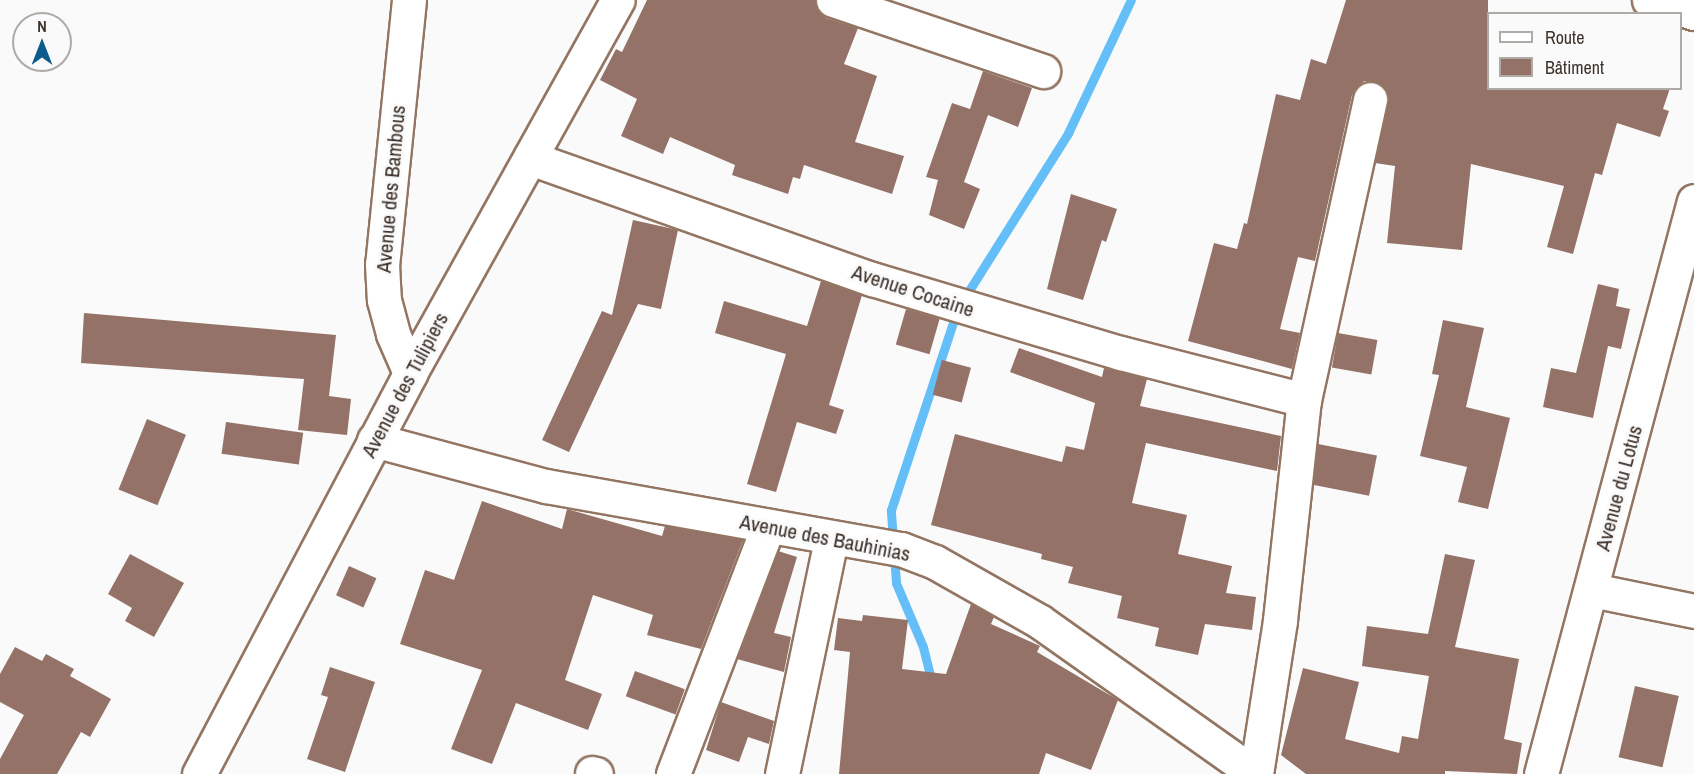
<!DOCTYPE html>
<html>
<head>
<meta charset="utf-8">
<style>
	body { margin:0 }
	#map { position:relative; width:1694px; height:774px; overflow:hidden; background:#fafafa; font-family:"Archivo Narrow",sans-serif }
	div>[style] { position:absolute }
	.stream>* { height:9px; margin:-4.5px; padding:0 4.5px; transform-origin:4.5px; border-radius:4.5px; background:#64bef7 }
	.building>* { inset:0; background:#947267; transform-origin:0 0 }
	.roads { filter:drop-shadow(2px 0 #937562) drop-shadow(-2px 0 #937562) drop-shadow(0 2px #937562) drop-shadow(0 -2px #937562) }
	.minor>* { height:33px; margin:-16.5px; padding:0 16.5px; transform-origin:16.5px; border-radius:16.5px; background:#fff }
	span { translate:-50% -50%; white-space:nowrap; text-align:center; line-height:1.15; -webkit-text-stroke:6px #fafafa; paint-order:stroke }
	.street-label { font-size:21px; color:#3d3129 }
	.legend { position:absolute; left:1487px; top:12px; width:195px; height:78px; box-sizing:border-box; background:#fafafa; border:2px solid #aeaaa6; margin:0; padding:8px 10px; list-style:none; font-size:18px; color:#3d3129 }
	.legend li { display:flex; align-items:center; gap:12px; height:30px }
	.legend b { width:30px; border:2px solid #aeaaa6 }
	.north { position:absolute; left:12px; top:12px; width:60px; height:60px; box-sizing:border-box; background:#fafafa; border:2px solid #aeaaa6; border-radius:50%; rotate:0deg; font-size:16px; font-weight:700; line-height:24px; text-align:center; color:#3d3129 }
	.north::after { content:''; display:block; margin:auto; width:21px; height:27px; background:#0c5b8d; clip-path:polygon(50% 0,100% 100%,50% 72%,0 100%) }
</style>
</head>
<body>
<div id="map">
	<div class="stream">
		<div style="left:893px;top:541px;width:31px;rotate:-94deg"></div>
		<div style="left:891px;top:510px;width:213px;rotate:-71.7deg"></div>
		<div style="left:958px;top:308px;width:207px;rotate:-57.8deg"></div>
		<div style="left:1068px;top:133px;width:147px;rotate:-64.7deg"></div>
		<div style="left:894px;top:554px;width:29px;rotate:86deg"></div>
		<div style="left:896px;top:583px;width:69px;rotate:67.1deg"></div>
		<div style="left:923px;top:647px;width:38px;rotate:76deg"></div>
	</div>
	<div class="building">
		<div style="clip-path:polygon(647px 0,815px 0,819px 12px,826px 18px,858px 28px,844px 64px,877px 76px,855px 142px,904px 156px,892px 194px,804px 165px,800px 179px,793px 177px,788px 194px,732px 175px,735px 165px,670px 137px,663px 154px,621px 136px,637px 99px,600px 80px,616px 49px,622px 52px)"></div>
		<div style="clip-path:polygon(1346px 0,1488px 0,1488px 88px,1670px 88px,1663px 109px,1669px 111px,1660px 137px,1617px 123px,1602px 175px,1595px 173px,1573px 254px,1547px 247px,1564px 186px,1471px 164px,1462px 250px,1387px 243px,1395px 166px,1375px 163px,1388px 94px,1382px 85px,1364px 81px,1352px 95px,1315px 261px,1298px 257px,1280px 329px,1300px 333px,1292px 369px,1188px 341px,1214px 243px,1237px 249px,1244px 223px,1247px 224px,1276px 94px,1300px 100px,1311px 59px,1326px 64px)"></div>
		<div style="clip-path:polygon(983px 71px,1032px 88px,1018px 127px,988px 115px,964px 182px,980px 189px,964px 229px,929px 215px,938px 180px,926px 177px,952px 103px,970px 109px)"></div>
		<div style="clip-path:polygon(1071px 194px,1117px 209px,1106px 242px,1102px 240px,1083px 300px,1047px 289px)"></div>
		<div style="clip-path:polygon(633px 220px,678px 230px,661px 309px,638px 304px,569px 452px,542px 440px,602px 311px,612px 315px)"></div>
		<div style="clip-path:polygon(821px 281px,862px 295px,829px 405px,844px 410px,836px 434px,797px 422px,776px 492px,747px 484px,786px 354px,715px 333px,724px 301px,807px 326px)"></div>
		<div style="clip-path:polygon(1598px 284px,1619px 289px,1616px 306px,1630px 309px,1621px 349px,1608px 346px,1593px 418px,1543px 407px,1551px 368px,1576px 373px)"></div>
		<div style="left:906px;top:309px;width:35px;height:37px;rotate:16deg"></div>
		<div style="clip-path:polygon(84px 313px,336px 335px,329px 396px,351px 399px,347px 435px,298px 430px,304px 379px,81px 363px)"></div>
		<div style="clip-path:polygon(1443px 320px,1484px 328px,1466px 407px,1510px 418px,1488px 509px,1458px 502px,1467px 467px,1420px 456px,1439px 375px,1432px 374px)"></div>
		<div style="left:1338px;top:333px;width:40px;height:35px;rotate:10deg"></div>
		<div style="clip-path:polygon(1019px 348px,1102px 377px,1104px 368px,1147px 379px,1140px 406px,1281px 436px,1277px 471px,1146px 443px,1132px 503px,1187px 515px,1178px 554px,1232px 566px,1226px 593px,1256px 597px,1252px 630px,1205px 624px,1198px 655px,1155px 646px,1159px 628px,1117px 618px,1122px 596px,1068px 583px,1073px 567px,1041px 559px,1042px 554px,931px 525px,955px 434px,1062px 462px,1066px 446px,1084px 450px,1095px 403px,1010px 372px)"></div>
		<div style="left:942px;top:360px;width:30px;height:36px;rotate:15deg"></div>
		<div style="left:147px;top:419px;width:42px;height:76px;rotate:22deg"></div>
		<div style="left:226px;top:422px;width:78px;height:32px;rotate:8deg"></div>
		<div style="left:1318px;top:444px;width:60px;height:41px;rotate:11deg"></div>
		<div style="clip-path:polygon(482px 501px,562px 529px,567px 509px,662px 536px,665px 526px,743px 540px,701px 649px,647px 635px,653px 615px,593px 595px,565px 680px,602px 694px,588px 730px,516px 703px,492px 764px,451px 749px,482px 670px,400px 644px,425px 570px,454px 580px)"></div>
		<div style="clip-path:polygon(778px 551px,797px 557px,774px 633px,791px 637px,784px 672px,737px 659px)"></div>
		<div style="clip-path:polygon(130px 554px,184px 583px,154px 637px,125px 621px,132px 608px,108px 594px)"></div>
		<div style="clip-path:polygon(1445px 554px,1475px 560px,1455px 647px,1519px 659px,1504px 739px,1522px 743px,1517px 774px,1445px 771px,1445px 774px,1306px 774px,1281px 755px,1303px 668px,1359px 682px,1345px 739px,1399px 753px,1402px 736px,1418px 739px,1429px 676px,1362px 666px,1367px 626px,1428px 634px)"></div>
		<div style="left:349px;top:566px;width:30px;height:32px;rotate:24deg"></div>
		<div style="clip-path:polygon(971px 604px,994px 617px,991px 624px,1040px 646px,1037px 652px,1118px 700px,1091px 770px,1046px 753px,1039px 774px,839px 774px,850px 652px,834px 650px,838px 618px,862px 621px,863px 615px,908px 620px,902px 669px,946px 674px)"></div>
		<div style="clip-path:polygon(15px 647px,42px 661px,46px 654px,74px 669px,70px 676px,111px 699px,90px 737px,81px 732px,57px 774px,0 774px,0 759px,24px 715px,0 702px,0 674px)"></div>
		<div style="clip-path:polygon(330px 667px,375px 682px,345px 772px,307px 759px,328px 697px,321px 695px)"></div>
		<div style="left:635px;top:671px;width:53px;height:27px;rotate:20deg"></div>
		<div style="left:1635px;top:686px;width:45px;height:73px;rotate:13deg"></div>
		<div style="clip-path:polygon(721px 702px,774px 721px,769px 744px,748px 737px,739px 762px,706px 750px)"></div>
	</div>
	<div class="roads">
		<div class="minor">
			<div style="left:409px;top:0;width:265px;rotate:95.8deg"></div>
			<div style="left:382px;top:264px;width:36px;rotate:87deg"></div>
			<div style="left:384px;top:300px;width:35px;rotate:75deg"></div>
			<div style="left:393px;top:334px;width:43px;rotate:66.4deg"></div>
			<div style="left:833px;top:0;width:222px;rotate:18.7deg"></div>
			<div style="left:1649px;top:0;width:47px;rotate:16.1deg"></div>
			<div style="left:530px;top:158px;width:363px;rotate:19.5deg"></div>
			<div style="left:872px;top:279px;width:260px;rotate:16.6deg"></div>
			<div style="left:1121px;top:353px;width:189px;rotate:14.4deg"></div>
			<div style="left:374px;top:440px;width:178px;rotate:15deg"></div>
			<div style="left:546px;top:486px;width:361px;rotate:10.1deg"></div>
			<div style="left:901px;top:549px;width:36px;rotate:21deg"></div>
			<div style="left:935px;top:562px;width:120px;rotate:29.6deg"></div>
			<div style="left:1039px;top:621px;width:265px;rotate:35.3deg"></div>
			<div style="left:1592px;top:590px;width:104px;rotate:11.6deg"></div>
			<div style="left:592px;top:773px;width:4px;rotate:14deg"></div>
			<div style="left:199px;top:774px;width:453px;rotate:-62.2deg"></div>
			<div style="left:410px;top:373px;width:427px;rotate:-60.9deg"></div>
			<div style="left:673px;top:774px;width:266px;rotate:-69deg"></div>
			<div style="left:782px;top:774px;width:240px;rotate:-78.2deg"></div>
			<div style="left:1256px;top:774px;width:156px;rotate:-81.1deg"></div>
			<div style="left:1280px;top:620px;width:221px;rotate:-83.8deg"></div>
			<div style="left:1304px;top:400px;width:308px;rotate:-77.6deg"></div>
			<div style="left:1541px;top:774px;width:593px;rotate:-75.05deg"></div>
		</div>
	</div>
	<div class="street-label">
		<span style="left:391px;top:189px;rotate:-85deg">Avenue des Bambous</span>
		<span style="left:913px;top:291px;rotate:18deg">Avenue Cocaine</span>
		<span style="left:405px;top:385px;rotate:-62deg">Avenue des Tulipiers</span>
		<span style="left:1619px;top:488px;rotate:-75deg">Avenue du Lotus</span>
		<span style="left:825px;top:538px;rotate:11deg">Avenue des Bauhinias</span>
	</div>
	<ul class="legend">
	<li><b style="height:8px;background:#fff"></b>Route</li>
	<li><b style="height:16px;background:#947267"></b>Bâtiment</li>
	</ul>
	<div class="north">N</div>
</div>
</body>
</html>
